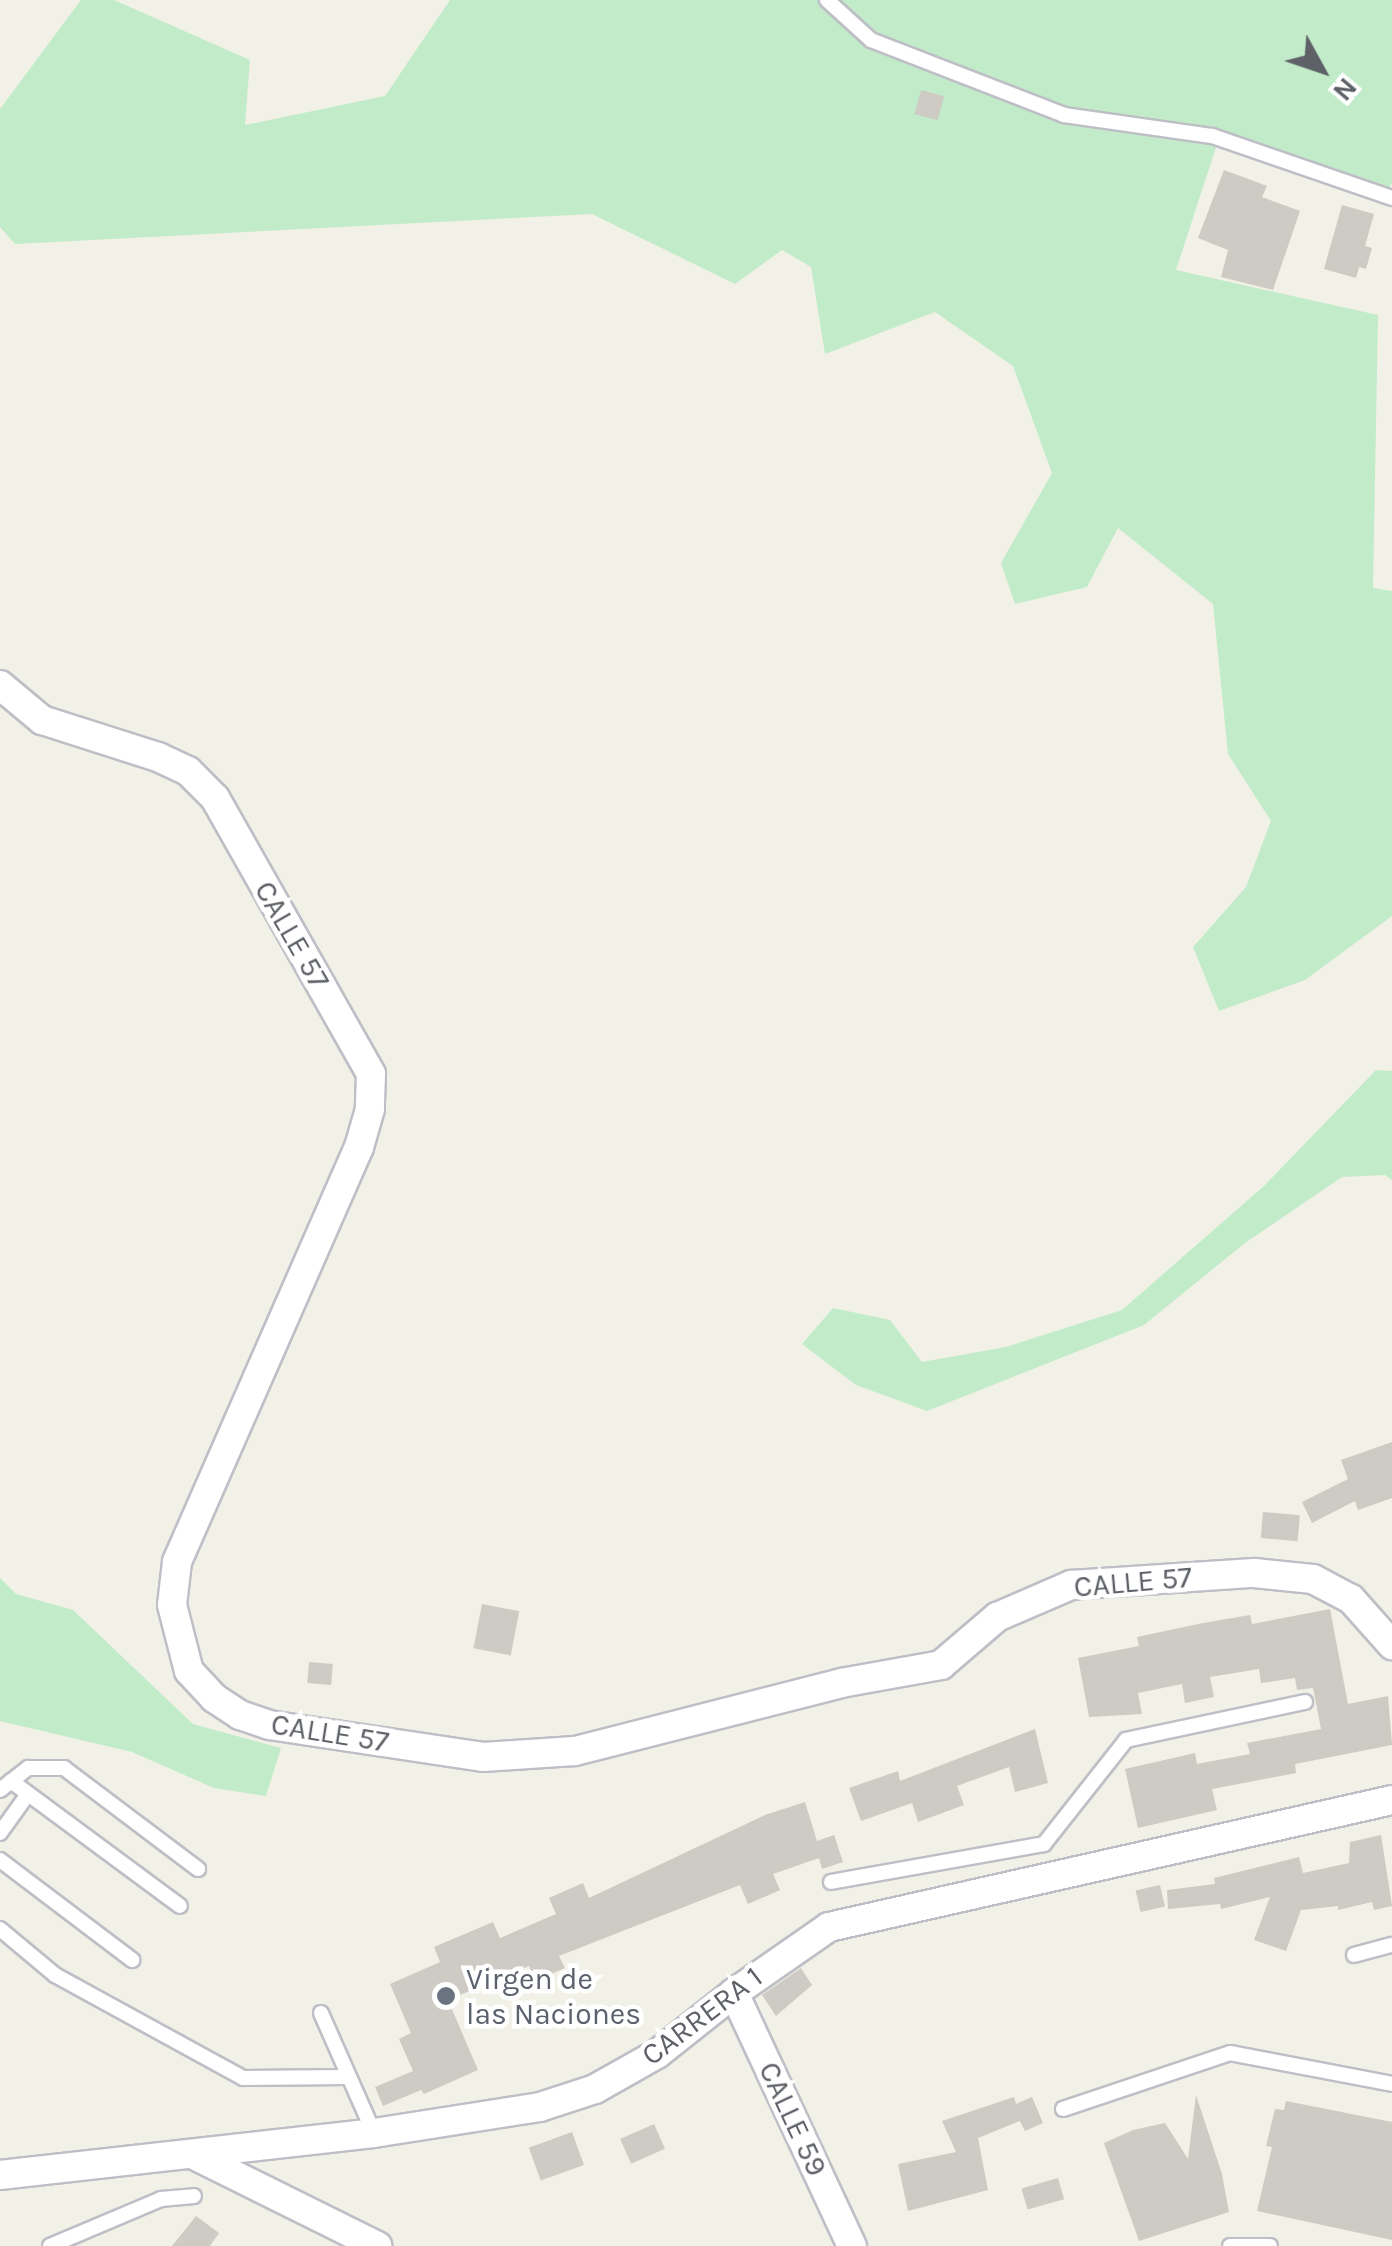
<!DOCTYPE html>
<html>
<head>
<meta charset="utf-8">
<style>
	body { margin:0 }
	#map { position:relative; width:1392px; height:2246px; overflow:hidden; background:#f2f1e7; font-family:Karla,sans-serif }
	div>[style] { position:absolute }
	.green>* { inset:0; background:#c2ebc9 }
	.building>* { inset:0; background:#cdcbc4; transform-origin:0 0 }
	.roads { filter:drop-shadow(2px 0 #bebfc6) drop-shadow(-2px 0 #bebfc6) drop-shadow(0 2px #bebfc6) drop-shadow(0 -2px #bebfc6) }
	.lane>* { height:14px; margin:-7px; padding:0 7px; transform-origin:7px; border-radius:7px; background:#fff }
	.street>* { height:28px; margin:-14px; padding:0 14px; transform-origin:14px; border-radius:14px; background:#fff }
	.dots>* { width:28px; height:28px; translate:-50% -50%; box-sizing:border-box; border:5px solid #fff; border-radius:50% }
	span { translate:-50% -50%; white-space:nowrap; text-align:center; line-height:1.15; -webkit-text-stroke:9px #fff; paint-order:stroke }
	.street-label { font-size:30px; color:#5e6168 }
	.worship-label { font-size:30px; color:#5b616d }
	.left { translate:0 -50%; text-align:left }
	.north { position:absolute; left:1272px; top:20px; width:100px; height:100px; -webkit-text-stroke:8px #fff; paint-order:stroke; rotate:130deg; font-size:28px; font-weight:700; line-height:40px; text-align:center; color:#5e6168 }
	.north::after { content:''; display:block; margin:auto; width:35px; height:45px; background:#5e6168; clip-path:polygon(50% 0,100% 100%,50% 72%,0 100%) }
</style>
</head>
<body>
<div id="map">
	<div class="green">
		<div style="clip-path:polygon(81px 0,114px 0,250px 60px,245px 125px,385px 96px,450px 0,1392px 0,1392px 183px,1388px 189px,1220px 135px,1176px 270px,1378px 315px,1373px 588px,1392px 591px,1392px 916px,1305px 980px,1219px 1011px,1193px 947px,1246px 887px,1271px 821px,1228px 754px,1213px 604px,1118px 528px,1087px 587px,1015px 604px,1001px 563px,1052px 473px,1013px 366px,935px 312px,825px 354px,811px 267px,782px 250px,735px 284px,592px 214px,15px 244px,0 227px,0 109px)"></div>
		<div style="clip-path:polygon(1376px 1070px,1392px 1071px,1392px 1180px,1385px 1175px,1342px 1177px,1245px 1243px,1144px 1325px,927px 1411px,856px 1385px,802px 1344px,833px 1308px,890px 1320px,922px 1362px,1006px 1347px,1122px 1310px,1265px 1185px)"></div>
		<div style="clip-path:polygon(0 1578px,16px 1594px,73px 1610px,193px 1724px,281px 1748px,266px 1796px,214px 1788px,132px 1752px,0 1721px)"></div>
	</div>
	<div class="building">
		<div style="left:921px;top:90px;width:24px;height:25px;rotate:15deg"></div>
		<div style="clip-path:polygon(1224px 170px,1267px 186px,1262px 197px,1300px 211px,1273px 290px,1221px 277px,1228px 250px,1198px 238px)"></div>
		<div style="clip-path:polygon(1342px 205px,1374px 214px,1365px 246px,1372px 248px,1366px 269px,1359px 267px,1356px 278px,1324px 269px)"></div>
		<div style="clip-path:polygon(1392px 1442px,1392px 1498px,1358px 1510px,1355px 1501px,1312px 1523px,1302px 1502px,1348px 1479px,1341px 1460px)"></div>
		<div style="left:1263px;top:1512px;width:37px;height:26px;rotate:5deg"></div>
		<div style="left:482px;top:1604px;width:38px;height:45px;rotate:11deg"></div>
		<div style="clip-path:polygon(1330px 1609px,1348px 1704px,1388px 1696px,1392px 1745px,1295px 1764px,1296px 1773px,1212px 1789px,1217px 1810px,1138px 1828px,1125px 1769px,1195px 1753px,1197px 1764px,1250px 1754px,1247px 1743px,1321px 1729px,1313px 1688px,1297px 1690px,1295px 1678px,1261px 1683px,1259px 1669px,1210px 1677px,1214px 1697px,1185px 1703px,1182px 1684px,1138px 1693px,1142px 1714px,1089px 1717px,1078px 1658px,1139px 1646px,1137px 1637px,1203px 1623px,1250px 1615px,1252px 1624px)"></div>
		<div style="left:309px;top:1662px;width:24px;height:21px;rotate:5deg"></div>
		<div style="clip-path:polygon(1035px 1729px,1048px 1783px,1015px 1792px,1009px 1767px,957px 1786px,964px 1805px,918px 1822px,912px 1803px,861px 1821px,849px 1788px,898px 1771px,900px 1781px)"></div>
		<div style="clip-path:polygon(805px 1802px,817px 1841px,834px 1835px,843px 1862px,822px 1869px,819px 1858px,773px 1874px,780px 1890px,748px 1904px,740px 1885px,559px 1956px,565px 1968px,535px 1981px,529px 1966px,448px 2000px,478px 2070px,424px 2094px,421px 2090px,383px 2106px,375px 2087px,413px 2071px,399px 2039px,411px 2033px,390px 1984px,440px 1962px,434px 1947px,493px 1922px,500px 1938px,556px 1914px,549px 1898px,583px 1883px,589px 1898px,765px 1815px)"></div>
		<div style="clip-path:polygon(1381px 1835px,1392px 1906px,1374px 1910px,1372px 1902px,1338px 1910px,1338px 1906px,1301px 1910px,1286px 1951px,1254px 1940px,1270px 1897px,1221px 1909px,1220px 1904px,1168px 1909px,1167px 1890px,1215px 1884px,1214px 1878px,1299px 1857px,1303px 1873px,1349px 1863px,1350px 1842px)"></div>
		<div style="left:1160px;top:1885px;width:22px;height:25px;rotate:77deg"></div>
		<div style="clip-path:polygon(801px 1968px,812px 1985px,776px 2016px,762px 1995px)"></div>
		<div style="clip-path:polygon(1196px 2095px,1222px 2174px,1229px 2212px,1139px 2241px,1104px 2143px,1133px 2130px,1165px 2123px,1188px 2159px)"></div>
		<div style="clip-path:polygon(1014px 2097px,1016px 2104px,1032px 2097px,1043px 2123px,1025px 2131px,1020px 2121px,978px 2138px,988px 2190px,908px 2211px,898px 2164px,956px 2152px,942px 2121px)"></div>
		<div style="clip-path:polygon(1286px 2101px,1392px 2122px,1392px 2240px,1257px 2211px,1272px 2147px,1266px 2146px,1275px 2109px,1284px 2110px)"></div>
		<div style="left:654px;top:2124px;width:27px;height:37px;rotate:66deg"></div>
		<div style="left:572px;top:2132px;width:35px;height:46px;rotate:70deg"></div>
		<div style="left:1058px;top:2178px;width:22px;height:38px;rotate:74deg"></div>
		<div style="clip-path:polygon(196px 2216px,219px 2233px,210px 2246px,172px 2246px)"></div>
	</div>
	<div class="roads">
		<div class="lane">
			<div style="left:827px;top:0;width:59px;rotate:42.3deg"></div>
			<div style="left:871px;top:40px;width:207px;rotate:21.2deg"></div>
			<div style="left:1064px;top:115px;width:149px;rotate:8.1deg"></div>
			<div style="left:1212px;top:136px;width:190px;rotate:19deg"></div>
			<div style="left:11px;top:1781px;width:210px;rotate:36.5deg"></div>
			<div style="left:0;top:1790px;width:36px;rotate:-38deg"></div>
			<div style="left:28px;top:1768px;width:36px"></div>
			<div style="left:64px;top:1768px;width:168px;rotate:37deg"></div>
			<div style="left:0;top:1833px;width:48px;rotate:-54.3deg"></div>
			<div style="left:0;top:1860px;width:166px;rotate:37.1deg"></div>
			<div style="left:831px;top:1882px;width:216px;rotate:-10.1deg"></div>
			<div style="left:1044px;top:1844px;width:132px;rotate:-51.7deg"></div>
			<div style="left:1126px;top:1740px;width:183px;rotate:-12deg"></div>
			<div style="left:0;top:1929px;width:72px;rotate:39.9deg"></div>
			<div style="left:55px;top:1975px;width:214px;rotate:28.7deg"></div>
			<div style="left:243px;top:2078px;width:104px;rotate:-0.6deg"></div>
			<div style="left:1354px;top:1955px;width:39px;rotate:-15deg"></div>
			<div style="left:321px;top:2013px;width:131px;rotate:66.2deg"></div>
			<div style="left:1063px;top:2109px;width:176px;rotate:-18.5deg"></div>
			<div style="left:1230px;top:2053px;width:165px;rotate:10.8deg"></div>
			<div style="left:50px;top:2246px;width:121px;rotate:-22.9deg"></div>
			<div style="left:161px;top:2199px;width:33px;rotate:-5deg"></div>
			<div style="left:1230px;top:2246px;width:40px"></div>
		</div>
		<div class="street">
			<div style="left:0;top:685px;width:55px;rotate:39.8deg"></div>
			<div style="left:42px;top:720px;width:122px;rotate:17.7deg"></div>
			<div style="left:158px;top:757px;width:33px;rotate:25deg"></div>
			<div style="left:188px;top:771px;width:38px;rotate:45deg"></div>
			<div style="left:215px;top:798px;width:317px;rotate:60.5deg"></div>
			<div style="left:371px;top:1074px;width:35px;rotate:92deg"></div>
			<div style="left:370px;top:1109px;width:40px;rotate:106deg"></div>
			<div style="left:359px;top:1147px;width:453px;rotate:113.7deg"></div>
			<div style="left:177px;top:1562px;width:43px;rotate:96.6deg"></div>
			<div style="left:172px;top:1605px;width:68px;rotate:75.6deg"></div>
			<div style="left:189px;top:1671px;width:37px;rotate:47deg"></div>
			<div style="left:214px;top:1698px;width:31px;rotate:33deg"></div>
			<div style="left:240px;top:1715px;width:31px;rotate:19deg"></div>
			<div style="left:269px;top:1725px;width:216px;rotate:8.5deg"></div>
			<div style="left:483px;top:1757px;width:92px;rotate:-3.7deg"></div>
			<div style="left:575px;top:1751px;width:275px;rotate:-14.3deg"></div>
			<div style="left:841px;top:1683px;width:102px;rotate:-10.2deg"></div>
			<div style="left:941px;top:1665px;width:74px;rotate:-40.6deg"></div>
			<div style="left:997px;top:1617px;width:81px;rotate:-23.4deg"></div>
			<div style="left:1071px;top:1585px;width:183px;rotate:-3.8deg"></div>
			<div style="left:1254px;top:1573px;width:59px;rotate:5.8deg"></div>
			<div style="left:1313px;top:1579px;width:43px;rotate:27.8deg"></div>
			<div style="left:1351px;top:1599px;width:62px;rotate:48.3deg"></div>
			<div style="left:734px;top:1993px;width:279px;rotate:65deg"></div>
			<div style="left:192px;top:2154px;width:207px;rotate:26.4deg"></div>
			<div style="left:0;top:2175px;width:376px;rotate:-6.4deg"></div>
			<div style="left:374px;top:2133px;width:168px;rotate:-8.9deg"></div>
			<div style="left:540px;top:2107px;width:58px;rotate:-18.1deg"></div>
			<div style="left:595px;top:2089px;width:71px;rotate:-29.4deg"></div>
			<div style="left:657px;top:2054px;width:98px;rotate:-38.4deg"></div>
			<div style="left:734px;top:1993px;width:116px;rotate:-34.8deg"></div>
			<div style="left:829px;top:1927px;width:577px;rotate:-12.71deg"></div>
		</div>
	</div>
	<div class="dots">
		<div style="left:446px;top:1996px;background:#6b7280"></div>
	</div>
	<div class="street-label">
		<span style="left:292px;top:935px;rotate:60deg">CALLE 57</span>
		<span style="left:1133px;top:1582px;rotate:-5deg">CALLE 57</span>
		<span style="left:330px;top:1733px;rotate:9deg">CALLE 57</span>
		<span style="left:702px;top:2016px;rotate:-37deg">CARRERA 1</span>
		<span style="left:793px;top:2119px;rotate:65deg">CALLE 59</span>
	</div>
	<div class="worship-label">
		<span class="left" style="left:466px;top:1996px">Virgen de<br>las Naciones</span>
	</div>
	<div class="north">N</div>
</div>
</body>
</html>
